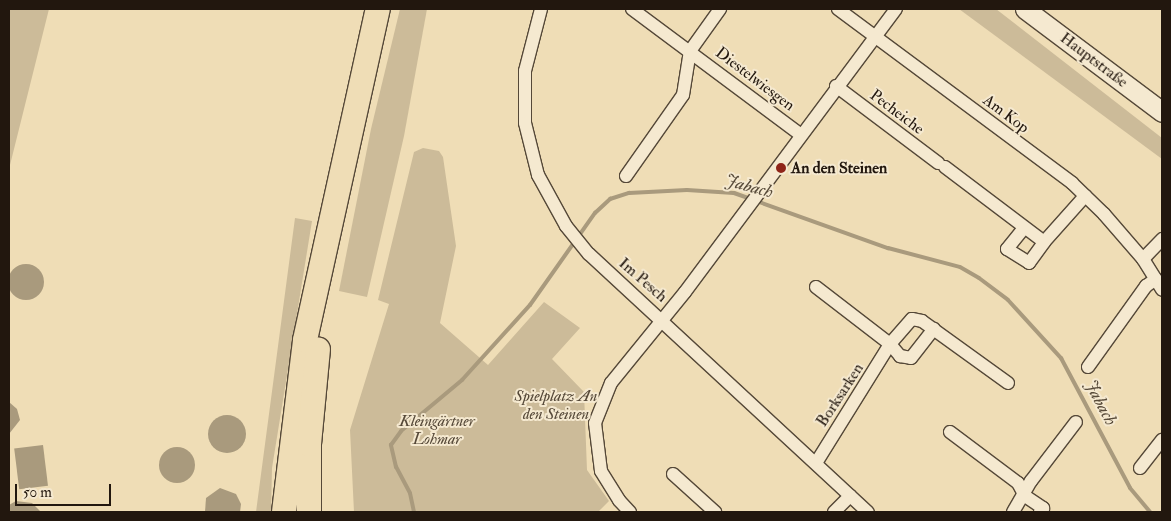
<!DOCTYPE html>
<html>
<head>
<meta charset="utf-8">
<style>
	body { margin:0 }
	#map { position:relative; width:1171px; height:521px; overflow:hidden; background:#efddb6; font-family:"IM FELL Double Pica",serif }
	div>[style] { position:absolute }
	.green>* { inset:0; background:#cb9 }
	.water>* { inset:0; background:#a99a7d; transform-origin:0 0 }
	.round { border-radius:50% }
	.stream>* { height:4px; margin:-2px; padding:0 2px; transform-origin:2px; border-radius:2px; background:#a99a7d }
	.roads { filter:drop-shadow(1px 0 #554838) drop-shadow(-1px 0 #554838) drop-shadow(0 1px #554838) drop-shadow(0 -1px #554838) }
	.street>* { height:12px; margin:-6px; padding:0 6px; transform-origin:6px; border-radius:6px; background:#f5e9d0 }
	.secondary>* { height:19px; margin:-9.5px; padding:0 9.5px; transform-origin:9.5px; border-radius:9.5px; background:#f5e9d0 }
	.highway>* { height:24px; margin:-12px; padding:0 12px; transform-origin:12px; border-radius:12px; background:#efddb6 }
	.dots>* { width:14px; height:14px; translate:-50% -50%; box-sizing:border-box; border:2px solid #f5e9d0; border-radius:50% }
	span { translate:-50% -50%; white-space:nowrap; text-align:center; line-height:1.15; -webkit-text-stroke:4px #f5e9d0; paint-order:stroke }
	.street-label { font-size:16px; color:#22170e }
	.poi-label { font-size:16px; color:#22170e; font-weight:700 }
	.left { translate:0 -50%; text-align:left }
	.park-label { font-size:16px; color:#554838; font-style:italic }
	.water-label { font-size:18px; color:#584b3a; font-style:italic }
	.frame { position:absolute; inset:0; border:10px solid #22170e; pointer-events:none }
	.scale { position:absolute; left:15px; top:484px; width:96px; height:22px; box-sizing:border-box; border:2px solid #22170e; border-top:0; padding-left:6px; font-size:15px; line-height:18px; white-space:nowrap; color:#22170e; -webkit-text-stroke:4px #f5e9d0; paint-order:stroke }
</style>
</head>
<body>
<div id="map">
	<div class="green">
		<div style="clip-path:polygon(9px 9px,49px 9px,9px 169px)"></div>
		<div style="clip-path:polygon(400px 9px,427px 9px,404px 136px,367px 297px,339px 291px,371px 129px)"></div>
		<div style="clip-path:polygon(959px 9px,996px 9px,1162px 138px,1162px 159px)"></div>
		<div style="clip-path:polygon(423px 148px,439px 151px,443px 157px,456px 246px,440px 323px,488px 365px,544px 302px,580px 328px,552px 359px,584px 392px,587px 470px,609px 501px,598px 512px,354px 512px,350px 430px,389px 304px,378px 300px,414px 152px)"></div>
		<div style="clip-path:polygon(295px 218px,312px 221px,272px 468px,271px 512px,256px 512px)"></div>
	</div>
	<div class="water">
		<div class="round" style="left:8px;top:264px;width:36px;height:36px"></div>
		<div style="clip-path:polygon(9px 402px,17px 409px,20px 420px,9px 434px)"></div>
		<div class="round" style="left:208px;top:415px;width:38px;height:38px"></div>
		<div style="left:43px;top:445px;width:41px;height:29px;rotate:83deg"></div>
		<div class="round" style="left:159px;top:447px;width:36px;height:36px"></div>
		<div style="clip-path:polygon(220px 488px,236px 494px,241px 504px,240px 512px,205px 512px,206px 498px)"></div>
		<div style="clip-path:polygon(16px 501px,32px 503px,41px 512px,9px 512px,9px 505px)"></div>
	</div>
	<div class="stream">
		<div style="left:414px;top:512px;width:19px;rotate:-102deg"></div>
		<div style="left:410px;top:493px;width:30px;rotate:-118deg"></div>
		<div style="left:396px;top:467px;width:23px;rotate:-103deg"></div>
		<div style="left:391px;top:445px;width:17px;rotate:-54deg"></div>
		<div style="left:401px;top:431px;width:80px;rotate:-39.9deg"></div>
		<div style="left:462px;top:380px;width:101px;rotate:-47.8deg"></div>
		<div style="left:530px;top:305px;width:113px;rotate:-54.8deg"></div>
		<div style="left:595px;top:213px;width:21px;rotate:-43deg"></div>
		<div style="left:610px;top:199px;width:20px;rotate:-18deg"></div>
		<div style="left:629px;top:193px;width:58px;rotate:-3deg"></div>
		<div style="left:687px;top:190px;width:47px;rotate:3.7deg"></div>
		<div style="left:734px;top:193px;width:164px;rotate:19.7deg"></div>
		<div style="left:888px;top:248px;width:74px;rotate:14.8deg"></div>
		<div style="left:960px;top:267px;width:22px;rotate:30deg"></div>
		<div style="left:979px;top:278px;width:36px;rotate:37deg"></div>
		<div style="left:1008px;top:300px;width:79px;rotate:47.6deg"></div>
		<div style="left:1061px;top:358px;width:147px;rotate:62deg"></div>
		<div style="left:1130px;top:488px;width:31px;rotate:50deg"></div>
	</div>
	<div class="roads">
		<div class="street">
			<div style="left:541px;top:9px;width:64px;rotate:104.5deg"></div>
			<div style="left:525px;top:71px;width:52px;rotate:90deg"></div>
			<div style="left:525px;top:123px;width:54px;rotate:76deg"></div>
			<div style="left:538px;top:175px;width:58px;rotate:61.2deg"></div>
			<div style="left:566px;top:226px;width:36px;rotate:51deg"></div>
			<div style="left:589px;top:254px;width:380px;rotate:42.8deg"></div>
			<div style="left:632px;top:9px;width:209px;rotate:36.7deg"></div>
			<div style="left:838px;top:9px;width:292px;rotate:36.6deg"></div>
			<div style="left:1072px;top:183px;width:45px;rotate:44.1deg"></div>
			<div style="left:1104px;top:214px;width:60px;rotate:49.1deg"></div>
			<div style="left:1143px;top:259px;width:36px;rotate:58deg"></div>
			<div style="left:836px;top:86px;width:128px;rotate:37deg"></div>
			<div style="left:945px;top:167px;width:124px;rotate:37.1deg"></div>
			<div style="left:1044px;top:242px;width:62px;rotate:-48.3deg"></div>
			<div style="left:626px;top:176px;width:99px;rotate:-54.9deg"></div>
			<div style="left:683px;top:95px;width:45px;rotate:-81deg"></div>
			<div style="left:690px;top:51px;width:52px;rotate:-54.5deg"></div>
			<div style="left:1024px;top:228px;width:27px;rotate:129deg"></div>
			<div style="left:1007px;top:249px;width:26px;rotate:32deg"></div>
			<div style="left:1029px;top:263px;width:26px;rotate:-54deg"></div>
			<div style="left:1143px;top:259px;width:28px;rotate:-46deg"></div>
			<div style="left:816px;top:287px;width:93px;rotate:37.6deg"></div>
			<div style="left:890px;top:344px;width:16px;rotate:50deg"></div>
			<div style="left:900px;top:356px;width:11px;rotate:10deg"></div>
			<div style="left:911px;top:358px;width:37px;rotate:-52deg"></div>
			<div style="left:1088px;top:367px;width:100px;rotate:-54.4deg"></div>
			<div style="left:1146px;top:286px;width:12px;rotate:-35deg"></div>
			<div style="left:950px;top:432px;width:85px;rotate:36.9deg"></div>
			<div style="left:1018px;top:483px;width:15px;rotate:62deg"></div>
			<div style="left:1025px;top:496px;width:22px;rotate:34deg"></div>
			<div style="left:1043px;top:508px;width:5px;rotate:127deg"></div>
			<div style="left:816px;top:463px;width:140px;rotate:-58.1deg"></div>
			<div style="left:890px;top:344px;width:33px;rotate:-49deg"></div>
			<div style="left:912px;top:319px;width:10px;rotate:11deg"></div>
			<div style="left:922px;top:321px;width:106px;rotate:35.8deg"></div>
			<div style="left:1140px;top:468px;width:36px;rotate:-52deg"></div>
			<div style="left:673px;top:474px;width:57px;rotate:42.1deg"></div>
			<div style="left:630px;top:512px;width:16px;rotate:-133deg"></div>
			<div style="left:619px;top:500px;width:34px;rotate:-122deg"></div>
			<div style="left:601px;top:471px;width:48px;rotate:-97.1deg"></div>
			<div style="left:595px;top:423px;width:43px;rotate:-68.2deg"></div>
			<div style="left:611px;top:383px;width:117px;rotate:-50.9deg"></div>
			<div style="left:685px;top:292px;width:353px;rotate:-53.3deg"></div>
			<div style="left:834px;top:512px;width:23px;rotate:-45deg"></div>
			<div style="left:1013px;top:512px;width:36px;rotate:-60deg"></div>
			<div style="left:1031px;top:481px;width:74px;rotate:-52.7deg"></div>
		</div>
		<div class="secondary">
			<div style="left:1025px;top:9px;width:171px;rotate:36.9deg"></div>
		</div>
		<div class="highway">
			<div style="left:284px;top:512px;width:173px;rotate:-83deg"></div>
			<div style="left:305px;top:340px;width:339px;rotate:-77.6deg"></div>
			<div style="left:309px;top:512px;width:68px;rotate:-90deg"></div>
			<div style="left:309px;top:444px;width:95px;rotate:-84.6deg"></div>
		</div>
	</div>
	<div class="dots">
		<div style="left:781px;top:168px;background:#8f2418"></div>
	</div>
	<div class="street-label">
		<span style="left:1094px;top:60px;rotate:37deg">Hauptstraße</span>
		<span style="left:755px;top:79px;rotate:37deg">Diestelwiesgen</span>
		<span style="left:897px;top:112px;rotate:37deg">Pecheiche</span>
		<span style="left:1006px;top:114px;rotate:37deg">Am Kop</span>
		<span style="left:643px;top:280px;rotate:41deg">Im Pesch</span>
		<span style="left:840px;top:395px;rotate:-57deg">Borksarken</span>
	</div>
	<div class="poi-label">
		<span class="left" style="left:791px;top:168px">An den Steinen</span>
	</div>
	<div class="park-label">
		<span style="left:556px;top:405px">Spielplatz An<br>den Steinen</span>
		<span style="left:437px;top:430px">Kleingärtner<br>Lohmar</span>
	</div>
	<div class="water-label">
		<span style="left:749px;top:187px;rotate:15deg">Jabach</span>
		<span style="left:1100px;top:403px;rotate:62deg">Jabach</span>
	</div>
	<div class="frame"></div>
	<div class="scale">50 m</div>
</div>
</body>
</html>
